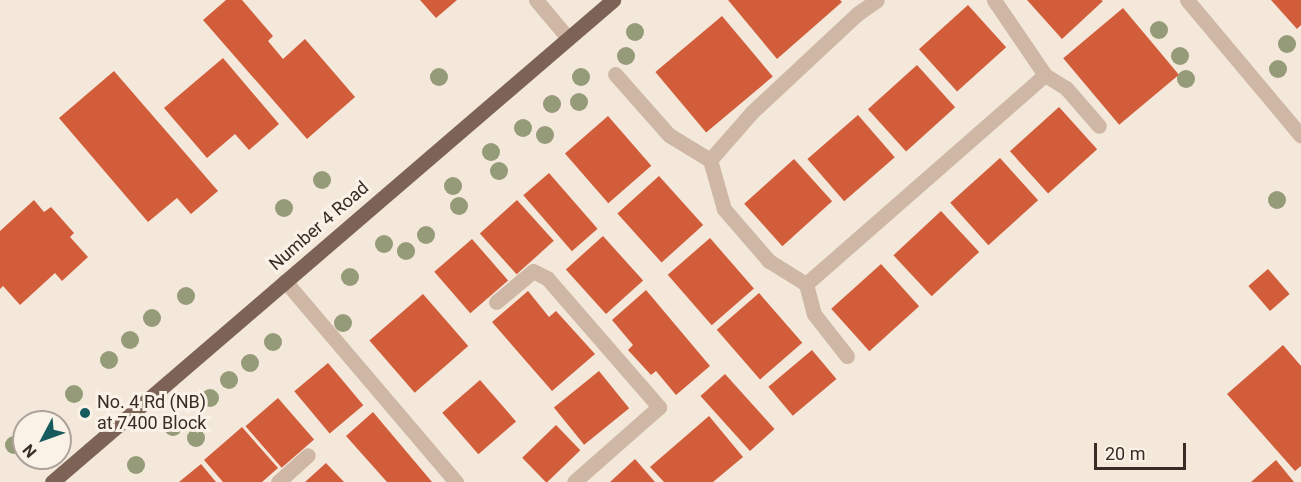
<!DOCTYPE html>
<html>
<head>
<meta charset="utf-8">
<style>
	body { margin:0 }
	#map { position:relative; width:1301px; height:482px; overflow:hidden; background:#f4e8da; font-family:Roboto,sans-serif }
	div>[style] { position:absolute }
	.building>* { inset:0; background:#d25d3b; transform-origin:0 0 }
	.minor>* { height:15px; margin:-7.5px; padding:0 7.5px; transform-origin:7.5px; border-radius:7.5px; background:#ceb7a5 }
	.major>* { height:15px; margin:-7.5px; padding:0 7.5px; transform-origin:7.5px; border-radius:7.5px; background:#7c6356 }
	.trees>* { width:18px; height:18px; margin:-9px; border-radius:50%; background:#959a78 }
	.dots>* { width:16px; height:16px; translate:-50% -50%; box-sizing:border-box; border:3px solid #fbf2e7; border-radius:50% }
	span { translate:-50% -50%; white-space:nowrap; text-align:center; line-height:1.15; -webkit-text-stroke:6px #fbf2e7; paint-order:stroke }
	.street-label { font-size:18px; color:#392c27 }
	.poi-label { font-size:18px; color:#392c27 }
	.left { translate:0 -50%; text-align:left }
	.north { position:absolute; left:12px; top:410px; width:60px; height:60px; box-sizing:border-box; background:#fbf2e7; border:2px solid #ada39a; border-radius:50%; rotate:229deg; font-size:16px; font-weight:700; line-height:24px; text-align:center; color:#392c27 }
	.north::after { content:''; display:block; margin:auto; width:21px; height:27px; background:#185b5f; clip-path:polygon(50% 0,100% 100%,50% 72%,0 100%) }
	.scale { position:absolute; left:1094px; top:443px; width:92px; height:27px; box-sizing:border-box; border:3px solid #392c27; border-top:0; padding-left:8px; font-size:18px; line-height:21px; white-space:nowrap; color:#392c27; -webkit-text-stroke:4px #fbf2e7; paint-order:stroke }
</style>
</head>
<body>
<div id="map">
	<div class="building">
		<div style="clip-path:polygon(226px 0,242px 0,273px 36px,268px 41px,283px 59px,305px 39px,355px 97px,307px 139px,203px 20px)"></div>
		<div style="clip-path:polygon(420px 0,457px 0,436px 18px)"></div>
		<div style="clip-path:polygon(728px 0,840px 0,842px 2px,777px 59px)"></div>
		<div style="clip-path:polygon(1027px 0,1101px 0,1103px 1px,1062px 39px)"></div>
		<div style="clip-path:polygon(1271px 0,1301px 0,1301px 25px,1297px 29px)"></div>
		<div style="left:968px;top:5px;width:57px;height:66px;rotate:48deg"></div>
		<div style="left:1123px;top:8px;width:87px;height:78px;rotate:50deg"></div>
		<div style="left:722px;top:16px;width:79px;height:87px;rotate:50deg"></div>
		<div style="clip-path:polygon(223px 58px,279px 124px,249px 150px,235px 134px,207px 158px,164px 108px)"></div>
		<div style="left:917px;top:65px;width:57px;height:66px;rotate:48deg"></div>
		<div style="clip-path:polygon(114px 71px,218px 191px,191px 214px,177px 198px,148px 222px,59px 118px)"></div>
		<div style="left:1059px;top:107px;width:57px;height:66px;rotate:48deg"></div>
		<div style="left:858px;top:115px;width:56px;height:67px;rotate:49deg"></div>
		<div style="left:608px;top:116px;width:66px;height:57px;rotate:49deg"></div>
		<div style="left:1000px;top:158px;width:57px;height:67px;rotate:48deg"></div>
		<div style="left:794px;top:159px;width:57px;height:67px;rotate:48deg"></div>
		<div style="left:549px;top:173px;width:74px;height:34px;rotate:49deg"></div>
		<div style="left:659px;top:176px;width:66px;height:56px;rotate:48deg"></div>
		<div style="clip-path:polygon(34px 200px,44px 212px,51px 207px,74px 233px,70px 237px,88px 257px,62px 281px,55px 273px,20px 305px,3px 286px,0 289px,0 231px)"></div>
		<div style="left:517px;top:200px;width:55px;height:50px;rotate:48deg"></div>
		<div style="left:941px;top:211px;width:56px;height:65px;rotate:47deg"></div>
		<div style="left:603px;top:236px;width:60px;height:50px;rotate:48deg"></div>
		<div style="left:710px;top:238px;width:67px;height:56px;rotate:49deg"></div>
		<div style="left:472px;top:239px;width:55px;height:50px;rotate:49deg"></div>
		<div style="left:881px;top:264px;width:57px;height:67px;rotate:48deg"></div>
		<div style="left:1268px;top:269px;width:33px;height:26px;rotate:49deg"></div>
		<div style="clip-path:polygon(646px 290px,710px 366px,676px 395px,656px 371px,651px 375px,628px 350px,633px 345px,612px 320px)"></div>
		<div style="clip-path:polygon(528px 291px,549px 317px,556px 311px,595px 354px,552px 391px,492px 322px)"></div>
		<div style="left:759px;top:293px;width:66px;height:56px;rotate:49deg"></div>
		<div style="left:423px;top:294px;width:69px;height:71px;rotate:49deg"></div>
		<div style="clip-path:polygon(1283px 345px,1301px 366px,1301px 466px,1295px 471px,1227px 394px)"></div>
		<div style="left:812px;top:350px;width:38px;height:57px;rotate:50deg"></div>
		<div style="left:328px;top:363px;width:55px;height:44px;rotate:50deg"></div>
		<div style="left:599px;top:371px;width:48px;height:58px;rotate:51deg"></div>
		<div style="left:725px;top:374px;width:74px;height:33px;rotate:48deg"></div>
		<div style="left:480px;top:380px;width:55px;height:50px;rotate:49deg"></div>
		<div style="left:278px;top:398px;width:55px;height:43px;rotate:49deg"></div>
		<div style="clip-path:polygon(373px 412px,432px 482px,387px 482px,346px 436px)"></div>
		<div style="clip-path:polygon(709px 416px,743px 457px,713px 482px,664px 482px,650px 467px)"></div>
		<div style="left:556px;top:425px;width:35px;height:47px;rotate:46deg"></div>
		<div style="clip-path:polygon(242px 427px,278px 468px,262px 482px,223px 482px,204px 460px)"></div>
		<div style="clip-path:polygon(635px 459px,655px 482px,610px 482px)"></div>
		<div style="clip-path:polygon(1276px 460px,1294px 482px,1251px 482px)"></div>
		<div style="clip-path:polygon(326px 463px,344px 482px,305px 482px)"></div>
		<div style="clip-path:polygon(201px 464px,216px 482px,179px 482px)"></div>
	</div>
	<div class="minor">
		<div style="left:536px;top:0;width:50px;rotate:49.9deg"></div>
		<div style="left:1187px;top:0;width:177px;rotate:50deg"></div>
		<div style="left:615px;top:74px;width:81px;rotate:48.5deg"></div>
		<div style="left:669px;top:135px;width:48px;rotate:31.4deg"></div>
		<div style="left:1045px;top:75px;width:25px;rotate:32deg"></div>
		<div style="left:1066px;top:88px;width:50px;rotate:49deg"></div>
		<div style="left:285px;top:281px;width:264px;rotate:49.6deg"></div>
		<div style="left:806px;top:284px;width:44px;rotate:-148.1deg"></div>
		<div style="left:769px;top:261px;width:69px;rotate:-130.9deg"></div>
		<div style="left:724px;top:209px;width:51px;rotate:-105.9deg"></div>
		<div style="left:710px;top:160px;width:64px;rotate:-48.8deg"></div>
		<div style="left:752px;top:112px;width:144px;rotate:-43deg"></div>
		<div style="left:857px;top:14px;width:24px;rotate:-35deg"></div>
		<div style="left:496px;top:302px;width:48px;rotate:-40deg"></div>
		<div style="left:533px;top:271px;width:16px;rotate:27deg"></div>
		<div style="left:547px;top:278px;width:171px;rotate:49deg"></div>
		<div style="left:659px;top:407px;width:113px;rotate:138.6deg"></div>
		<div style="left:847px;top:356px;width:53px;rotate:-128.2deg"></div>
		<div style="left:814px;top:314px;width:31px;rotate:-105deg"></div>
		<div style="left:806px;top:284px;width:317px;rotate:-41.2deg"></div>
		<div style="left:1045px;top:75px;width:91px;rotate:-124.2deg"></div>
		<div style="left:278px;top:482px;width:40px;rotate:-42deg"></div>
	</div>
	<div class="major">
		<div style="left:52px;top:482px;width:740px;rotate:-40.67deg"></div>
	</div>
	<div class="trees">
		<div style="left:1159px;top:30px"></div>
		<div style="left:635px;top:32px"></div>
		<div style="left:1287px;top:44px"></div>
		<div style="left:626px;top:56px"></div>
		<div style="left:1180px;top:56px"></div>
		<div style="left:1278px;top:69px"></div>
		<div style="left:439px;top:77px"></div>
		<div style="left:581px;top:77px"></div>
		<div style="left:1186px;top:79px"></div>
		<div style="left:579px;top:102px"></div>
		<div style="left:552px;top:104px"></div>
		<div style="left:523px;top:128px"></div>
		<div style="left:545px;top:135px"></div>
		<div style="left:491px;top:152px"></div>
		<div style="left:499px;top:171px"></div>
		<div style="left:322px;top:180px"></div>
		<div style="left:453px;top:186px"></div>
		<div style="left:1277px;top:200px"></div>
		<div style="left:459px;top:206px"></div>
		<div style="left:284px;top:208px"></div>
		<div style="left:426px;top:235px"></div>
		<div style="left:384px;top:244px"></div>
		<div style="left:406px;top:251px"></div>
		<div style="left:350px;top:277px"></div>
		<div style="left:186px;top:296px"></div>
		<div style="left:152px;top:318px"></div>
		<div style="left:343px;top:323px"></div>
		<div style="left:130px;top:340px"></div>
		<div style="left:273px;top:342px"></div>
		<div style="left:109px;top:360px"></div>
		<div style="left:250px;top:363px"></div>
		<div style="left:229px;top:380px"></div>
		<div style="left:74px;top:394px"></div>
		<div style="left:210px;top:398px"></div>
		<div style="left:173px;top:427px"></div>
		<div style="left:196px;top:438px"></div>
		<div style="left:14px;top:445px"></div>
		<div style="left:136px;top:465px"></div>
	</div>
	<div class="dots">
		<div style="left:85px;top:413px;background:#185b5f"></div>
	</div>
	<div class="street-label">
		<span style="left:319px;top:226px;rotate:-41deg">Number 4 Road</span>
	</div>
	<div class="poi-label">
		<span class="left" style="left:97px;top:413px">No. 4 Rd (NB)<br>at 7400 Block</span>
	</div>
	<div class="north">N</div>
	<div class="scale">20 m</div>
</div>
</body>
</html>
